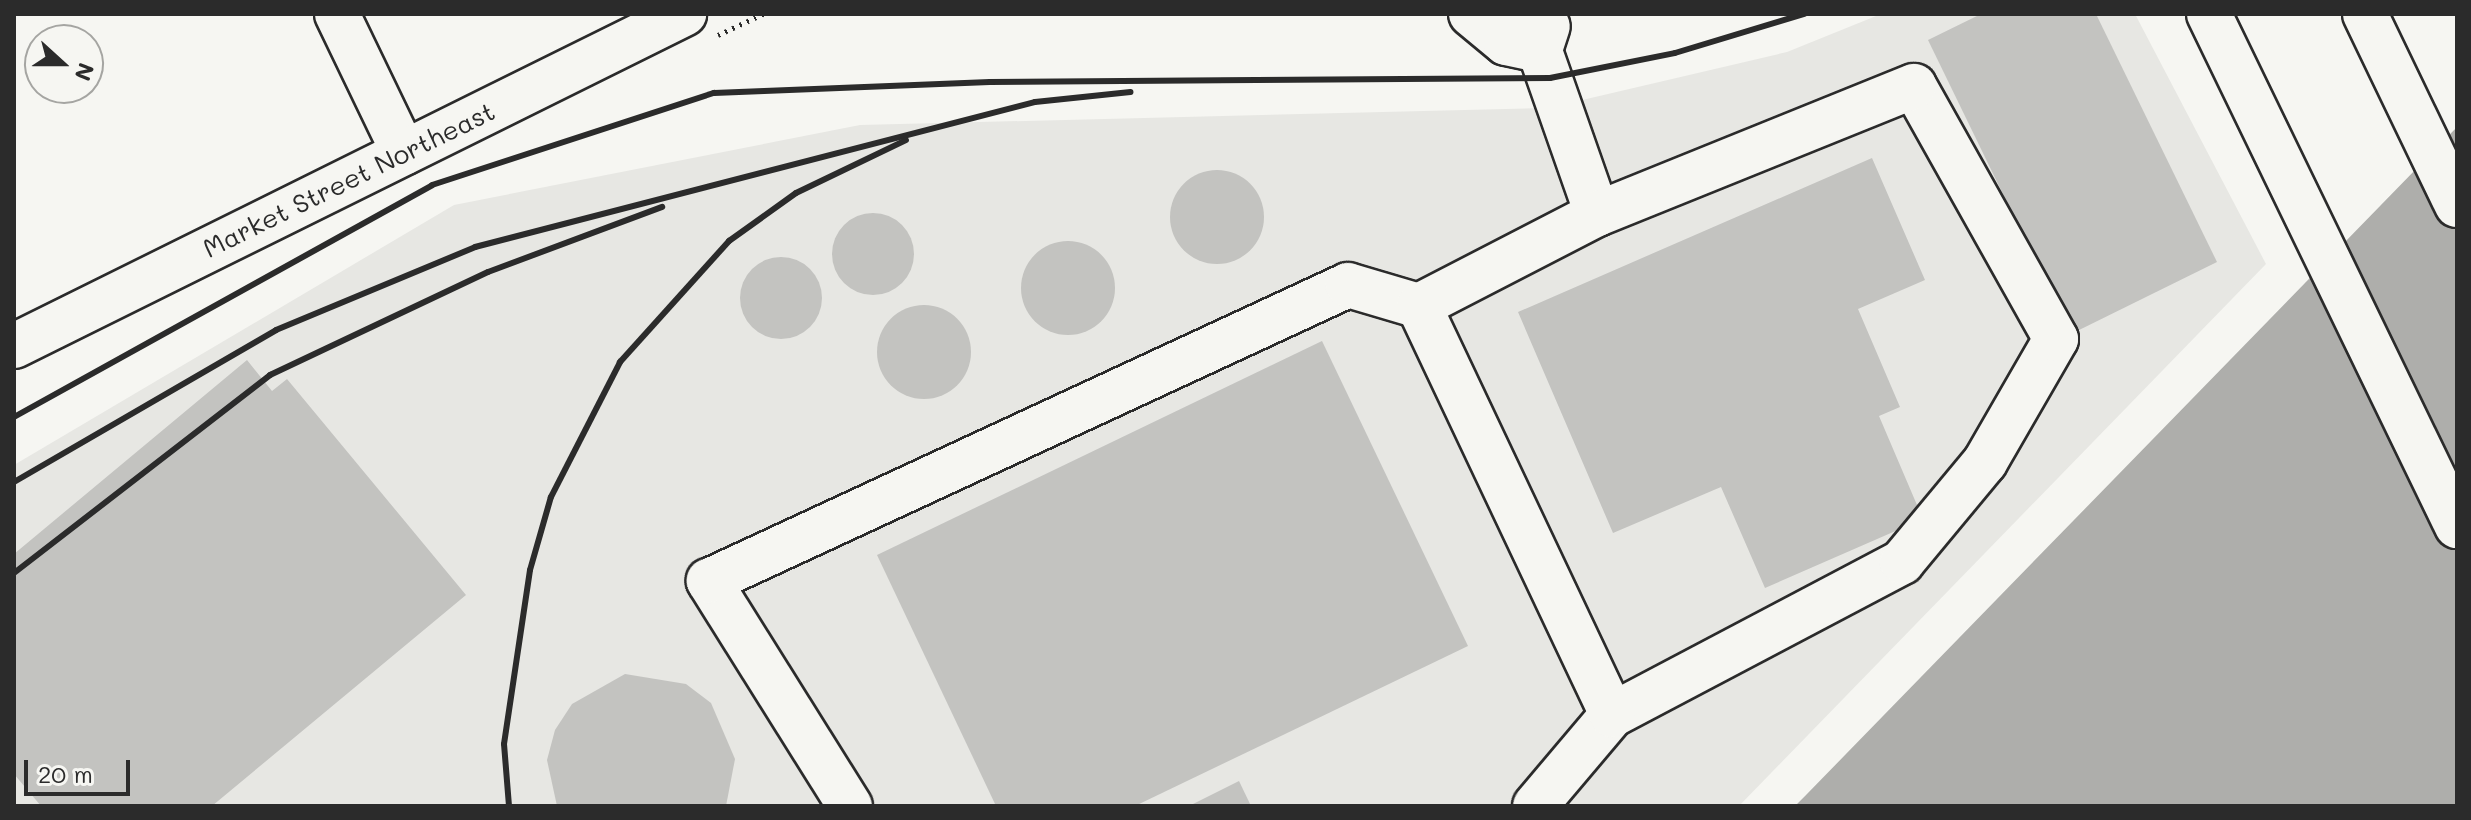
<!DOCTYPE html>
<html>
<head>
<meta charset="utf-8">
<style>
	body { margin:0 }
	#map { position:relative; width:2471px; height:820px; overflow:hidden; background:#f6f6f2; font-family:Mali,sans-serif }
	div>[style] { position:absolute }
	.built>* { inset:0; background:#e7e7e3 }
	.water>* { inset:0; background:#aeaeab }
	.building>* { inset:0; background:#c3c3c0 }
	.round { border-radius:50% }
	.path>* { height:5px; margin-top:-2.5px; transform-origin:0; background:repeating-linear-gradient(90deg,#2b2b2b 0 2px,transparent 0 8px) }
	.roads { filter:drop-shadow(2px 0 #2b2b2b) drop-shadow(-2px 0 #2b2b2b) drop-shadow(0 2px #2b2b2b) drop-shadow(0 -2px #2b2b2b) }
	.minor>* { height:44px; margin:-22px; padding:0 22px; transform-origin:22px; border-radius:22px; background:#f6f6f2 }
	.highway>* { height:44px; margin:-22px; padding:0 22px; transform-origin:22px; border-radius:22px; background:#f6f6f2 }
	.rail>* { height:6px; margin:-3px; padding:0 3px; transform-origin:3px; border-radius:3px; background:#2b2b2b }
	span { translate:-50% -50%; white-space:nowrap; text-align:center; line-height:1.15; -webkit-text-stroke:6px #f6f6f2; paint-order:stroke }
	.street-label { font-size:26px; color:#2b2b2b }
	.frame { position:absolute; inset:0; border:16px solid #2b2b2b; pointer-events:none }
	.north { position:absolute; left:24px; top:24px; width:80px; height:80px; box-sizing:border-box; background:#f6f6f2; border:2px solid #a5a5a2; border-radius:50%; rotate:111deg; font-size:22px; font-weight:700; line-height:32px; text-align:center; color:#2b2b2b }
	.north::after { content:''; display:block; margin:auto; width:28px; height:36px; background:#2b2b2b; clip-path:polygon(50% 0,100% 100%,50% 72%,0 100%) }
	.scale { position:absolute; left:24px; top:760px; width:106px; height:36px; box-sizing:border-box; border:4px solid #2b2b2b; border-top:0; padding-left:10px; font-size:24px; line-height:28px; white-space:nowrap; color:#2b2b2b; -webkit-text-stroke:6px #f6f6f2; paint-order:stroke }
</style>
</head>
<body>
<div id="map">
	<div class="built">
		<div style="clip-path:polygon(1881px 14px,2135px 14px,2266px 264px,1739px 806px,14px 806px,14px 465px,454px 205px,860px 125px,1548px 108px,1787px 52px)"></div>
	</div>
	<div class="water">
		<div style="clip-path:polygon(2457px 127px,2457px 806px,1795px 806px,1807px 794px)"></div>
	</div>
	<div class="building">
		<div style="clip-path:polygon(1981px 14px,2096px 14px,2217px 262px,2071px 334px,1928px 40px)"></div>
		<div style="clip-path:polygon(1872px 158px,1925px 280px,1858px 309px,1900px 407px,1879px 416px,1923px 519px,1765px 588px,1721px 487px,1613px 533px,1518px 312px)"></div>
		<div class="round" style="left:1170px;top:170px;width:94px;height:94px"></div>
		<div class="round" style="left:832px;top:213px;width:82px;height:82px"></div>
		<div class="round" style="left:1021px;top:241px;width:94px;height:94px"></div>
		<div class="round" style="left:740px;top:257px;width:82px;height:82px"></div>
		<div class="round" style="left:877px;top:305px;width:94px;height:94px"></div>
		<div style="clip-path:polygon(1322px 341px,1468px 646px,1135px 806px,996px 806px,877px 555px)"></div>
		<div style="clip-path:polygon(247px 360px,272px 391px,287px 379px,466px 595px,212px 806px,41px 806px,14px 774px,14px 554px)"></div>
		<div style="clip-path:polygon(625px 674px,686px 684px,711px 703px,735px 759px,726px 806px,557px 806px,547px 760px,555px 730px,572px 704px)"></div>
		<div style="clip-path:polygon(1239px 781px,1251px 806px,1189px 806px)"></div>
	</div>
	<div class="path">
		<div style="left:718px;top:35px;width:50px;rotate:-25deg"></div>
	</div>
	<div class="roads">
		<div class="minor">
			<div style="left:337px;top:14px;width:154px;rotate:64.3deg"></div>
			<div style="left:1471px;top:14px;width:45px;rotate:39.6deg"></div>
			<div style="left:1506px;top:43px;width:35px;rotate:12deg"></div>
			<div style="left:1540px;top:50px;width:25px;rotate:-72deg"></div>
			<div style="left:1527px;top:14px;width:212px;rotate:70.7deg"></div>
			<div style="left:14px;top:346px;width:748px;rotate:-26.36deg"></div>
			<div style="left:850px;top:806px;width:266px;rotate:-122.1deg"></div>
			<div style="left:709px;top:581px;width:704px;rotate:-24.85deg"></div>
			<div style="left:1348px;top:285px;width:74px;rotate:16.5deg"></div>
			<div style="left:1535px;top:806px;width:119px;rotate:-49.8deg"></div>
			<div style="left:1612px;top:715px;width:328px;rotate:-27.8deg"></div>
			<div style="left:1902px;top:562px;width:130px;rotate:-50.3deg"></div>
			<div style="left:1985px;top:462px;width:142px;rotate:-60deg"></div>
			<div style="left:2056px;top:339px;width:290px;rotate:-119.3deg"></div>
			<div style="left:1914px;top:86px;width:342px;rotate:158deg"></div>
			<div style="left:1597px;top:214px;width:200px;rotate:152.7deg"></div>
			<div style="left:1419px;top:306px;width:452px;rotate:64.7deg"></div>
		</div>
		<div class="highway">
			<div style="left:2209px;top:14px;width:569px;rotate:64.16deg"></div>
			<div style="left:2365px;top:14px;width:212px;rotate:64.3deg"></div>
		</div>
	</div>
	<div class="rail">
		<div style="left:14px;top:417px;width:478px;rotate:-29deg"></div>
		<div style="left:432px;top:185px;width:297px;rotate:-18.1deg"></div>
		<div style="left:714px;top:93px;width:276px;rotate:-2.3deg"></div>
		<div style="left:990px;top:82px;width:560px;rotate:-0.41deg"></div>
		<div style="left:1550px;top:78px;width:127px;rotate:-11.3deg"></div>
		<div style="left:1675px;top:53px;width:135px;rotate:-16.8deg"></div>
		<div style="left:14px;top:482px;width:303px;rotate:-30.1deg"></div>
		<div style="left:276px;top:330px;width:216px;rotate:-22.6deg"></div>
		<div style="left:475px;top:247px;width:578px;rotate:-14.52deg"></div>
		<div style="left:1035px;top:102px;width:96px;rotate:-6deg"></div>
		<div style="left:14px;top:573px;width:324px;rotate:-37.7deg"></div>
		<div style="left:270px;top:375px;width:241px;rotate:-25.3deg"></div>
		<div style="left:488px;top:272px;width:186px;rotate:-20.5deg"></div>
		<div style="left:509px;top:806px;width:62px;rotate:-94.6deg"></div>
		<div style="left:504px;top:744px;width:176px;rotate:-81.5deg"></div>
		<div style="left:530px;top:570px;width:76px;rotate:-74deg"></div>
		<div style="left:551px;top:497px;width:152px;rotate:-62.9deg"></div>
		<div style="left:620px;top:362px;width:163px;rotate:-48deg"></div>
		<div style="left:729px;top:241px;width:82px;rotate:-35.6deg"></div>
		<div style="left:796px;top:193px;width:122px;rotate:-25.7deg"></div>
	</div>
	<div class="street-label">
		<span style="left:349px;top:180px;rotate:-26deg">Market Street Northeast</span>
	</div>
	<div class="frame"></div>
	<div class="north">N</div>
	<div class="scale">20 m</div>
</div>
</body>
</html>
